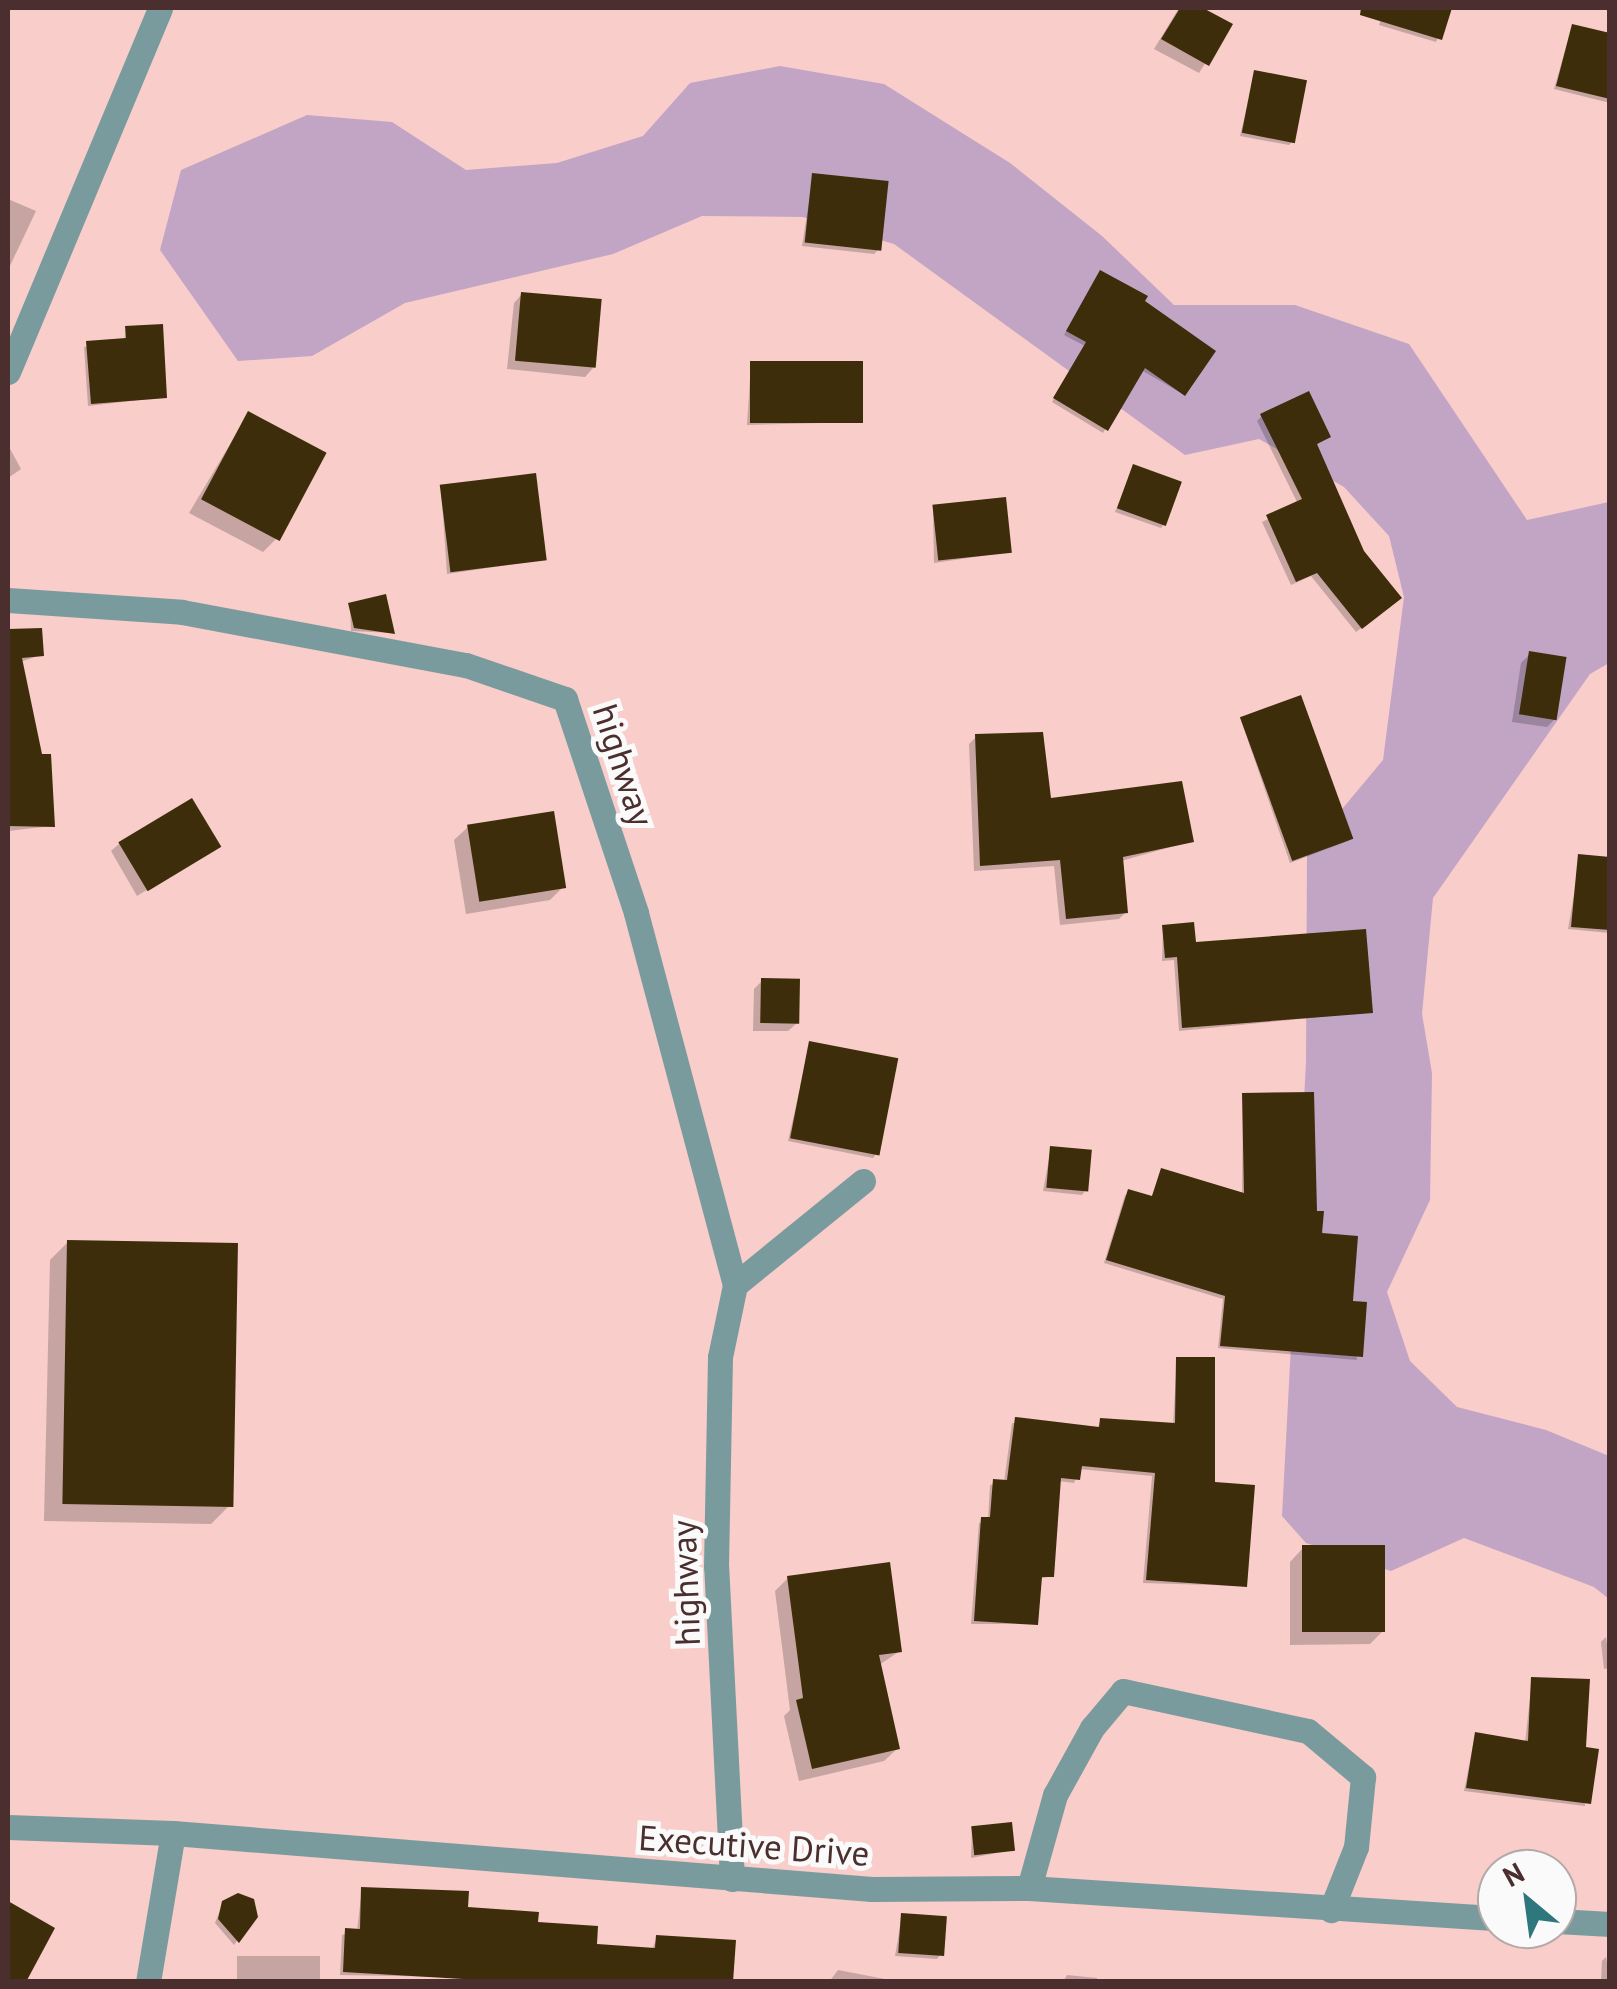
<!DOCTYPE html>
<html>
<head>
<meta charset="utf-8">
<style>
	body { margin:0 }
	#map { position:relative; width:1617px; height:1989px; overflow:hidden; background:#f8cdca; font-family:"PT Sans",sans-serif }
	div>[style] { position:absolute }
	.green>* { inset:0; background:#c2a5c5 }
	.shadow>* { inset:0; background:#0003; transform-origin:0 0 }
	.building>* { inset:0; background:#3e2d0a; transform-origin:0 0 }
	.minor>* { height:25px; margin:-12.5px; padding:0 12.5px; transform-origin:12.5px; border-radius:12.5px; background:#7a9b9e }
	span { translate:-50% -50%; white-space:nowrap; text-align:center; line-height:1.15; -webkit-text-stroke:10px #fafafa; paint-order:stroke }
	.street-label { font-size:35px; color:#4b2f2e }
	.frame { position:absolute; inset:0; border:10px solid #4b2f2e; pointer-events:none }
	.north { position:absolute; left:1477px; top:1849px; width:100px; height:100px; box-sizing:border-box; background:#fafafa; border:2px solid #b4a9a8; border-radius:50%; rotate:331deg; font-size:28px; font-weight:700; line-height:40px; text-align:center; color:#4b2f2e }
	.north::after { content:''; display:block; margin:auto; width:35px; height:45px; background:#2e777d; clip-path:polygon(50% 0,100% 100%,50% 72%,0 100%) }
</style>
</head>
<body>
<div id="map">
	<div class="green">
		<div style="clip-path:polygon(780px 66px,884px 84px,1010px 163px,1102px 236px,1174px 305px,1295px 305px,1409px 344px,1527px 520px,1609px 502px,1609px 663px,1590px 674px,1433px 898px,1422px 1014px,1432px 1073px,1430px 1200px,1387px 1292px,1410px 1361px,1457px 1407px,1546px 1430px,1609px 1456px,1609px 1599px,1594px 1587px,1464px 1538px,1391px 1571px,1306px 1543px,1282px 1516px,1306px 1062px,1307px 851px,1383px 760px,1404px 597px,1389px 536px,1344px 487px,1259px 439px,1185px 455px,894px 244px,803px 217px,702px 216px,613px 254px,405px 303px,312px 356px,238px 361px,160px 250px,181px 170px,307px 115px,392px 122px,466px 170px,557px 163px,643px 136px,690px 83px)"></div>
	</div>
	<div class="shadow">
		<div style="clip-path:polygon(1179px 8px,1198px 8px,1230px 25px,1199px 73px,1154px 49px)"></div>
		<div style="clip-path:polygon(1385px 8px,1450px 8px,1436px 42px,1379px 25px)"></div>
		<div style="clip-path:polygon(1572px 27px,1610px 36px,1610px 103px,1554px 89px)"></div>
		<div style="clip-path:polygon(1255px 73px,1293px 141px,1289px 145px,1240px 136px)"></div>
		<div style="clip-path:polygon(813px 176px,878px 250px,874px 254px,802px 246px)"></div>
		<div style="clip-path:polygon(8px 199px,36px 211px,8px 270px)"></div>
		<div style="clip-path:polygon(1097px 276px,1141px 302px,1183px 394px,1141px 370px,1103px 433px,1052px 402px,1085px 346px,1064px 335px)"></div>
		<div style="clip-path:polygon(522px 294px,593px 368px,585px 377px,507px 369px,514px 303px)"></div>
		<div style="clip-path:polygon(126px 328px,165px 397px,88px 406px,84px 347px,124px 341px)"></div>
		<div style="clip-path:polygon(751px 363px,860px 422px,747px 425px)"></div>
		<div style="clip-path:polygon(248px 414px,276px 539px,263px 552px,189px 513px)"></div>
		<div style="clip-path:polygon(1262px 416px,1328px 436px,1315px 446px,1361px 552px,1394px 603px,1356px 632px,1311px 576px,1291px 585px,1262px 522px,1298px 504px,1257px 421px)"></div>
		<div style="clip-path:polygon(8px 445px,21px 469px,8px 478px)"></div>
		<div style="clip-path:polygon(1133px 467px,1164px 524px,1161px 528px,1115px 512px)"></div>
		<div style="clip-path:polygon(441px 487px,543px 560px,447px 574px)"></div>
		<div style="clip-path:polygon(933px 507px,1009px 552px,934px 563px)"></div>
		<div style="clip-path:polygon(350px 605px,392px 633px,351px 631px)"></div>
		<div style="clip-path:polygon(40px 630px,41px 655px,20px 662px,52px 826px,8px 831px,8px 632px)"></div>
		<div style="clip-path:polygon(1530px 654px,1556px 718px,1547px 727px,1512px 722px,1521px 663px)"></div>
		<div style="clip-path:polygon(1241px 720px,1351px 838px,1348px 841px,1290px 863px)"></div>
		<div style="clip-path:polygon(976px 737px,1049px 801px,1192px 841px,1121px 861px,1126px 912px,1119px 919px,1060px 925px,1054px 866px,974px 871px,969px 744px)"></div>
		<div style="clip-path:polygon(468px 827px,563px 887px,550px 900px,466px 914px,454px 840px)"></div>
		<div style="clip-path:polygon(120px 843px,218px 846px,137px 896px,111px 851px)"></div>
		<div style="clip-path:polygon(1576px 883px,1610px 895px,1610px 933px,1568px 929px)"></div>
		<div style="clip-path:polygon(1163px 927px,1194px 945px,1370px 1012px,1179px 1031px,1174px 960px,1162px 961px)"></div>
		<div style="clip-path:polygon(762px 981px,797px 1023px,788px 1031px,753px 1031px,754px 989px)"></div>
		<div style="clip-path:polygon(810px 1044px,876px 1154px,873px 1158px,788px 1141px)"></div>
		<div style="clip-path:polygon(1243px 1096px,1315px 1213px,1350px 1303px,1357px 1360px,1218px 1348px,1223px 1299px,1104px 1263px,1125px 1195px,1151px 1198px,1162px 1171px,1242px 1194px)"></div>
		<div style="clip-path:polygon(1051px 1148px,1085px 1191px,1082px 1195px,1043px 1191px)"></div>
		<div style="clip-path:polygon(68px 1242px,229px 1506px,211px 1524px,44px 1521px,50px 1260px)"></div>
		<div style="clip-path:polygon(1177px 1359px,1244px 1586px,1143px 1583px,1152px 1476px,1079px 1469px,1074px 1483px,1058px 1481px,1052px 1576px,1039px 1579px,1036px 1624px,971px 1624px,979px 1523px,988px 1520px,990px 1485px,1004px 1482px,1012px 1423px,1097px 1429px,1101px 1421px,1173px 1425px)"></div>
		<div style="clip-path:polygon(1303px 1548px,1383px 1631px,1370px 1644px,1290px 1645px,1290px 1562px)"></div>
		<div style="clip-path:polygon(788px 1578px,900px 1651px,879px 1665px,898px 1748px,884px 1761px,799px 1781px,784px 1716px,790px 1710px,775px 1591px)"></div>
		<div style="clip-path:polygon(1606px 1637px,1610px 1668px,1604px 1669px,1601px 1642px)"></div>
		<div style="clip-path:polygon(1532px 1679px,1583px 1749px,1585px 1806px,1464px 1791px,1475px 1735px,1525px 1743px)"></div>
		<div style="clip-path:polygon(972px 1829px,1012px 1850px,971px 1858px)"></div>
		<div style="clip-path:polygon(362px 1889px,535px 1925px,594px 1946px,652px 1950px,657px 1937px,730px 1982px,340px 1975px,342px 1935px,357px 1931px)"></div>
		<div style="clip-path:polygon(223px 1903px,255px 1916px,234px 1945px,215px 1923px)"></div>
		<div style="clip-path:polygon(902px 1915px,940px 1955px,937px 1959px,895px 1956px)"></div>
		<div style="left:320px;top:1956px;width:26px;height:83px;rotate:90deg"></div>
		<div style="clip-path:polygon(1606px 1957px,1610px 1982px,1601px 1982px,1602px 1961px)"></div>
		<div style="clip-path:polygon(838px 1970px,885px 1979px,885px 1982px,829px 1982px)"></div>
		<div style="clip-path:polygon(1067px 1975px,1097px 1978px,1097px 1982px,1063px 1982px)"></div>
	</div>
	<div class="building">
		<div style="clip-path:polygon(1180px 8px,1203px 8px,1233px 24px,1209px 66px,1161px 39px)"></div>
		<div style="clip-path:polygon(1361px 8px,1452px 8px,1442px 40px,1360px 15px)"></div>
		<div style="clip-path:polygon(1572px 24px,1610px 33px,1610px 99px,1556px 86px)"></div>
		<div style="left:1254px;top:70px;width:54px;height:64px;rotate:11deg"></div>
		<div style="left:812px;top:173px;width:77px;height:70px;rotate:6deg"></div>
		<div style="clip-path:polygon(1100px 270px,1148px 296px,1145px 301px,1216px 351px,1185px 396px,1145px 368px,1108px 431px,1053px 398px,1086px 342px,1066px 331px)"></div>
		<div style="left:521px;top:292px;width:81px;height:69px;rotate:5deg"></div>
		<div style="clip-path:polygon(163px 324px,167px 398px,91px 404px,86px 341px,126px 338px,125px 326px)"></div>
		<div style="left:750px;top:361px;width:113px;height:62px"></div>
		<div style="clip-path:polygon(1309px 391px,1331px 437px,1317px 444px,1364px 551px,1402px 598px,1362px 629px,1317px 573px,1296px 582px,1266px 515px,1302px 499px,1260px 414px)"></div>
		<div style="left:248px;top:411px;width:89px;height:100px;rotate:28deg"></div>
		<div style="left:1133px;top:464px;width:52px;height:47px;rotate:20deg"></div>
		<div style="left:536px;top:473px;width:88px;height:97px;rotate:83deg"></div>
		<div style="left:1006px;top:497px;width:56px;height:74px;rotate:84deg"></div>
		<div style="clip-path:polygon(386px 594px,395px 634px,354px 628px,348px 603px)"></div>
		<div style="clip-path:polygon(42px 628px,44px 656px,22px 658px,42px 754px,51px 754px,55px 827px,8px 826px,8px 629px)"></div>
		<div style="left:1529px;top:651px;width:38px;height:64px;rotate:9deg"></div>
		<div style="left:1301px;top:695px;width:153px;height:65px;rotate:70deg"></div>
		<div style="clip-path:polygon(1043px 732px,1051px 798px,1182px 781px,1194px 842px,1123px 857px,1128px 913px,1066px 919px,1060px 860px,980px 866px,975px 734px)"></div>
		<div style="left:192px;top:798px;width:57px;height:86px;rotate:59deg"></div>
		<div style="left:554px;top:811px;width:78px;height:88px;rotate:81deg"></div>
		<div style="clip-path:polygon(1578px 854px,1610px 857px,1610px 930px,1571px 927px)"></div>
		<div style="clip-path:polygon(1194px 922px,1196px 942px,1366px 929px,1373px 1013px,1182px 1028px,1177px 957px,1165px 958px,1162px 925px)"></div>
		<div style="left:761px;top:978px;width:39px;height:45px;rotate:1deg"></div>
		<div style="left:809px;top:1041px;width:91px;height:99px;rotate:11deg"></div>
		<div style="clip-path:polygon(1314px 1092px,1317px 1211px,1324px 1211px,1322px 1233px,1358px 1236px,1353px 1301px,1367px 1302px,1363px 1357px,1220px 1346px,1225px 1296px,1106px 1260px,1128px 1189px,1152px 1196px,1161px 1168px,1244px 1193px,1242px 1093px)"></div>
		<div style="left:1050px;top:1146px;width:42px;height:42px;rotate:5deg"></div>
		<div style="left:67px;top:1240px;width:171px;height:264px;rotate:1deg"></div>
		<div style="clip-path:polygon(1176px 1357px,1215px 1357px,1215px 1482px,1255px 1485px,1247px 1587px,1146px 1580px,1155px 1473px,1082px 1466px,1080px 1480px,1061px 1478px,1054px 1577px,1042px 1577px,1038px 1625px,974px 1621px,981px 1517px,990px 1517px,993px 1479px,1007px 1480px,1015px 1417px,1099px 1427px,1100px 1418px,1175px 1423px)"></div>
		<div style="left:1385px;top:1545px;width:87px;height:83px;rotate:90deg"></div>
		<div style="clip-path:polygon(890px 1562px,902px 1652px,879px 1655px,900px 1749px,812px 1769px,796px 1700px,803px 1698px,787px 1576px)"></div>
		<div style="clip-path:polygon(1531px 1677px,1590px 1679px,1586px 1747px,1599px 1749px,1591px 1804px,1466px 1788px,1475px 1732px,1528px 1741px)"></div>
		<div style="left:1012px;top:1822px;width:29px;height:41px;rotate:84deg"></div>
		<div style="clip-path:polygon(361px 1887px,469px 1891px,468px 1907px,539px 1912px,538px 1922px,598px 1926px,597px 1944px,655px 1948px,656px 1935px,736px 1940px,733px 1982px,513px 1982px,343px 1972px,345px 1928px,360px 1929px)"></div>
		<div style="clip-path:polygon(238px 1893px,254px 1899px,258px 1917px,239px 1943px,218px 1919px,222px 1901px)"></div>
		<div style="clip-path:polygon(8px 1901px,55px 1928px,26px 1982px,8px 1982px)"></div>
		<div style="left:901px;top:1913px;width:46px;height:40px;rotate:4deg"></div>
	</div>
	<div class="minor">
		<div style="left:8px;top:372px;width:394px;rotate:-67.3deg"></div>
		<div style="left:8px;top:600px;width:174px;rotate:3.9deg"></div>
		<div style="left:182px;top:612px;width:289px;rotate:10.6deg"></div>
		<div style="left:466px;top:665px;width:105px;rotate:19deg"></div>
		<div style="left:565px;top:699px;width:225px;rotate:71.6deg"></div>
		<div style="left:636px;top:913px;width:385px;rotate:75.1deg"></div>
		<div style="left:8px;top:1827px;width:165px;rotate:2.1deg"></div>
		<div style="left:173px;top:1833px;width:701px;rotate:4.58deg"></div>
		<div style="left:872px;top:1889px;width:157px;rotate:-0.4deg"></div>
		<div style="left:1029px;top:1888px;width:469px;rotate:3.7deg"></div>
		<div style="left:732px;top:1879px;width:313px;rotate:-92.9deg"></div>
		<div style="left:716px;top:1566px;width:209px;rotate:-88.9deg"></div>
		<div style="left:720px;top:1357px;width:74px;rotate:-78.2deg"></div>
		<div style="left:735px;top:1285px;width:165px;rotate:-39.1deg"></div>
		<div style="left:1029px;top:1888px;width:97px;rotate:-74.4deg"></div>
		<div style="left:1055px;top:1795px;width:77px;rotate:-61.1deg"></div>
		<div style="left:1092px;top:1728px;width:48px;rotate:-50deg"></div>
		<div style="left:1123px;top:1691px;width:189px;rotate:12.2deg"></div>
		<div style="left:1308px;top:1731px;width:72px;rotate:39.9deg"></div>
		<div style="left:1363px;top:1777px;width:70px;rotate:95.7deg"></div>
		<div style="left:1356px;top:1847px;width:68px;rotate:111.6deg"></div>
		<div style="left:1557px;top:1921px;width:53px;rotate:3.2deg"></div>
		<div style="left:148px;top:1982px;width:151px;rotate:-80.5deg"></div>
	</div>
	<div class="street-label">
		<span style="left:624px;top:765px;rotate:72deg">highway</span>
		<span style="left:685px;top:1583px;rotate:-92deg">highway</span>
		<span style="left:754px;top:1845px;rotate:4deg">Executive Drive</span>
	</div>
	<div class="frame"></div>
	<div class="north">N</div>
</div>
</body>
</html>
